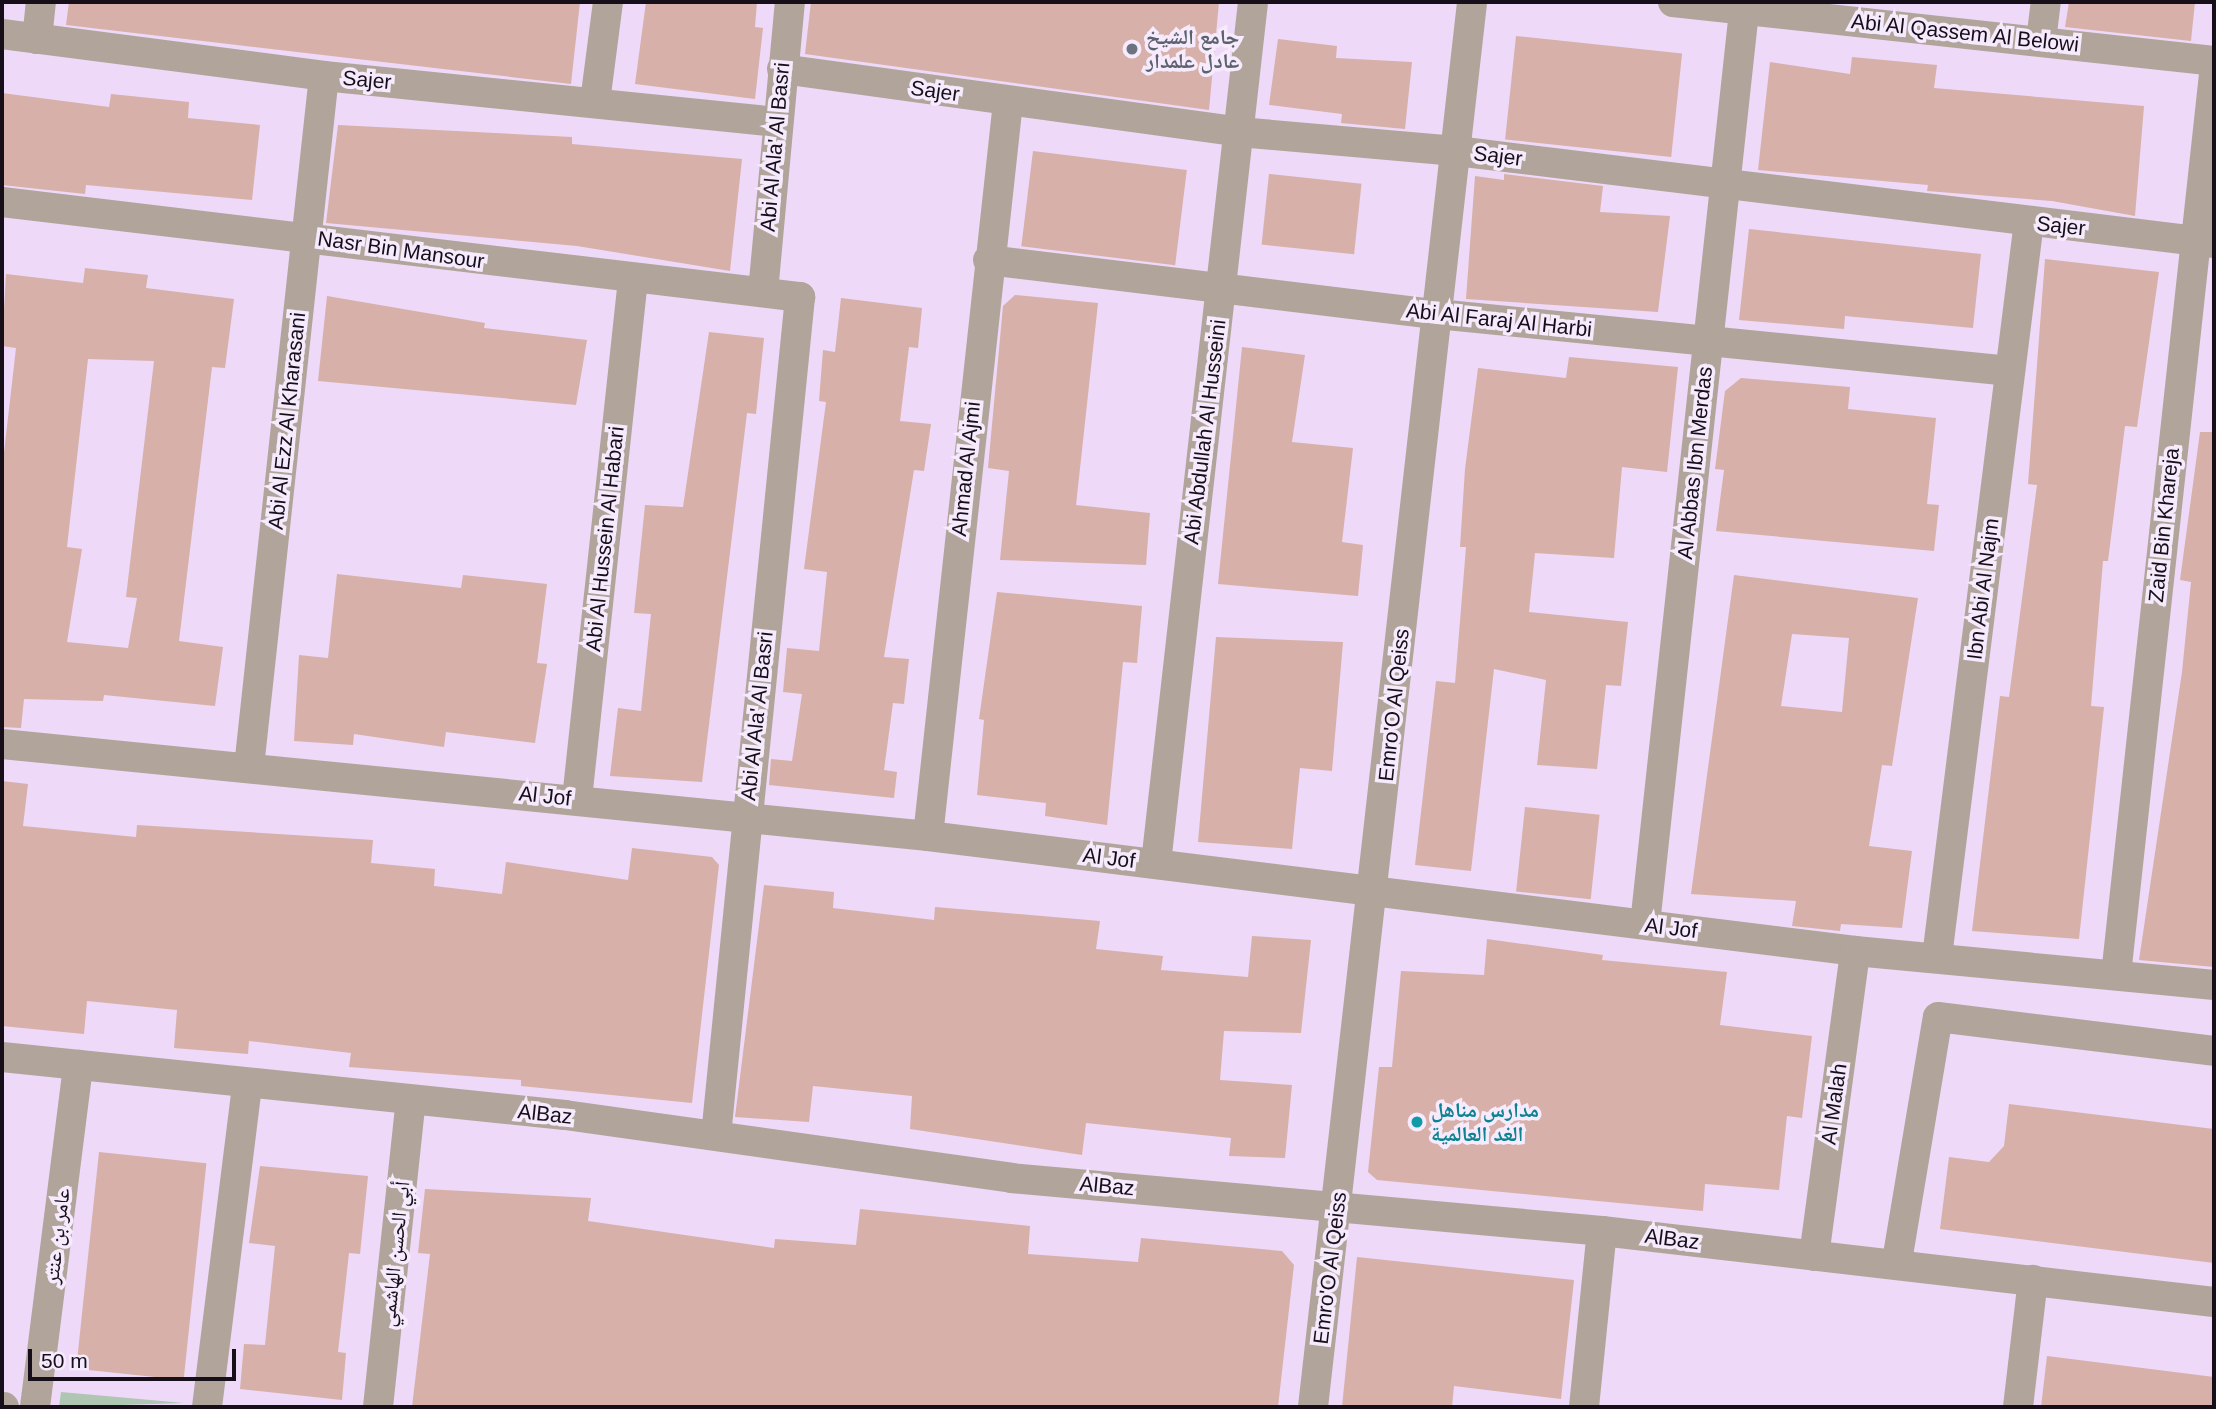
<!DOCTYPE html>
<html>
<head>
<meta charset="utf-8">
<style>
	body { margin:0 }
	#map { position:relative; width:2216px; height:1409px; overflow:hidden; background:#eed9f8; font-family:Arial,"Noto Naskh Arabic",sans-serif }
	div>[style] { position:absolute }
	.green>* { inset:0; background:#aec6b2 }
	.building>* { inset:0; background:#d7b0a9; transform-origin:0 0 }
	.minor>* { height:30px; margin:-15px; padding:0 15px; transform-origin:15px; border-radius:15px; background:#b1a49a }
	.dots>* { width:19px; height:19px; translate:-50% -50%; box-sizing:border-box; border:4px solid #f6eafd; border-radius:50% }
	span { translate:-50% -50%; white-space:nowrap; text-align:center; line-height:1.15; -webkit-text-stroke:7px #f6eafd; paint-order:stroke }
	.street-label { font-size:21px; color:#160f1a }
	.worship-label { font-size:21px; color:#5b616d; font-weight:700 }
	.left { translate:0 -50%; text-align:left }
	.culture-label { font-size:21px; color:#0d838f; font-weight:700 }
	.frame { position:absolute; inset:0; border:4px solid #160f1a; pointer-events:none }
	.scale { position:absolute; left:28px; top:1349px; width:208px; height:32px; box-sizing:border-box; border:4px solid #160f1a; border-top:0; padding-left:9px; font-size:21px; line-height:24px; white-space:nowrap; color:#160f1a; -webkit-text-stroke:5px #f6eafd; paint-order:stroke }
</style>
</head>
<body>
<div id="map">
	<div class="green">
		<div style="clip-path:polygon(61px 1392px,184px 1403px,59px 1407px)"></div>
	</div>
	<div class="building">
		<div style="clip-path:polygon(69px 2px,580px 2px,571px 84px,66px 25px)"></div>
		<div style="clip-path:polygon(646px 2px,757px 2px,755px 27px,763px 28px,755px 99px,635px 84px)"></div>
		<div style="clip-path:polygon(811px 2px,1219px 2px,1209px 110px,805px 54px)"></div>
		<div style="clip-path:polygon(2069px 2px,2195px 2px,2191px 41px,2065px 27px)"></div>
		<div style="left:1516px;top:36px;width:167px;height:104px;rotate:6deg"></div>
		<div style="clip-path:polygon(1278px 39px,1337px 46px,1336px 58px,1412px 62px,1405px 129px,1341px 123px,1342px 114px,1269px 105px)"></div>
		<div style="clip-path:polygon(1852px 57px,1937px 65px,1934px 88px,2144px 106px,2135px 216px,2052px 201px,1927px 191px,1928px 185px,1758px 170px,1770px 62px,1850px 74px)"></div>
		<div style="clip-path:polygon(2px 93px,109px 107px,111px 94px,189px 102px,188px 118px,260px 125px,252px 200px,86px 185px,85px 194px,2px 185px)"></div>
		<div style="clip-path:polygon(338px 125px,572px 137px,572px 144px,742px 159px,730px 271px,577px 246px,326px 223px)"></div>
		<div style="left:1033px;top:151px;width:155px;height:96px;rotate:7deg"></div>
		<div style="left:1269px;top:174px;width:93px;height:71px;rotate:6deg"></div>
		<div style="clip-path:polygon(1504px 174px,1603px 186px,1600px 212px,1670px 216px,1658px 312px,1466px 299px,1475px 176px,1504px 180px)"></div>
		<div style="clip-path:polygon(1749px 229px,1981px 254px,1973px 328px,1845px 316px,1844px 329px,1739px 320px)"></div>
		<div style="clip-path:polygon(2045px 259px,2159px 272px,2137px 427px,2125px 426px,2108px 561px,2103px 561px,2091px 706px,2104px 707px,2079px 939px,1972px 931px,2000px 696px,2009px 697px,2037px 485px,2028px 484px)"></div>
		<div style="clip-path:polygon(evenodd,85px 268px,148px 275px,146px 288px,234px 299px,225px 368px,212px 367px,179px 641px,223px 647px,215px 706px,104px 695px,103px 701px,24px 699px,21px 728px,2px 727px,2px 470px,16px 348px,2px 346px,6px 274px,83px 283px,85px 268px,88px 359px,154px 361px,126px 597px,137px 598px,128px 648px,67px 642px,82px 549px,67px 547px,88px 359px)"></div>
		<div style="clip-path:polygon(1015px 295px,1098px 303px,1076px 505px,1150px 513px,1146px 565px,1000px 560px,1009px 471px,988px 468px,1003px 306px)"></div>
		<div style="clip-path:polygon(327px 296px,485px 323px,484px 328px,587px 340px,576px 405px,318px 381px)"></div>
		<div style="clip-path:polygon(841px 298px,922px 308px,918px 348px,909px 347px,900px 421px,931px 424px,924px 471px,914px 470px,884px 657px,909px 659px,904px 704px,893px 703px,884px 770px,897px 772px,894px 798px,769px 785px,771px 759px,792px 761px,802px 694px,783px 692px,787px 648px,819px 651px,827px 572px,804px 569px,826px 402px,819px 401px,823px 350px,835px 352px)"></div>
		<div style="clip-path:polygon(709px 332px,764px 338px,756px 414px,747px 413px,702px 782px,610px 776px,618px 708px,641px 711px,651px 614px,634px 613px,645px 505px,683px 507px)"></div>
		<div style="clip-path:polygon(1242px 347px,1305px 355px,1292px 442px,1353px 448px,1342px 542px,1363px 545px,1358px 596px,1218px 584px)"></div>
		<div style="clip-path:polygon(1569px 357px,1678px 367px,1667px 472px,1622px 467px,1614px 558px,1535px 553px,1529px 612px,1628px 622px,1621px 686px,1606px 685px,1597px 769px,1537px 765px,1546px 680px,1494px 669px,1471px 871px,1415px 865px,1436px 681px,1455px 683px,1466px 547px,1460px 547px,1465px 469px,1478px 368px,1566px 378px)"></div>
		<div style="clip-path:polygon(1741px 378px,1850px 387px,1848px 409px,1936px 418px,1927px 504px,1939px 505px,1934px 551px,1716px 531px,1724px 470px,1715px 469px,1725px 391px)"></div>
		<div style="clip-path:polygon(2200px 432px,2214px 432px,2214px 967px,2139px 960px,2182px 672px,2191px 582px,2180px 580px)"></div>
		<div style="clip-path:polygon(337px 574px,461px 588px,463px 575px,547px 584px,537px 663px,547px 664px,535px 743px,446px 732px,444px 747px,354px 734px,353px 745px,294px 741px,299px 655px,328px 658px)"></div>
		<div style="clip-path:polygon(evenodd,1734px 575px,1918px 598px,1892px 766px,1882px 765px,1869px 846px,1912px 851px,1902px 928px,1841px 924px,1840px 931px,1792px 926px,1796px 901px,1691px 894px,1734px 575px,1792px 634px,1849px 638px,1842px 712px,1781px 706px,1792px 634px)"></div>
		<div style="clip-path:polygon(997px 592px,1142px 606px,1137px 663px,1123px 662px,1107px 825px,1045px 816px,1046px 803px,977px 795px,984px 720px,979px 719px)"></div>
		<div style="clip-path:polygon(1216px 637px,1343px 642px,1332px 771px,1300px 768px,1292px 849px,1198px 842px)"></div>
		<div style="clip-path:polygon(2px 781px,28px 784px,23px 826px,136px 837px,137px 825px,373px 840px,371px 863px,435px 869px,434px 886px,502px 894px,506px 862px,628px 880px,632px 848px,712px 857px,719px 865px,692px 1103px,521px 1086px,521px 1080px,349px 1067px,351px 1053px,249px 1041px,248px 1054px,174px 1048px,177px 1010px,87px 1001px,84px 1034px,2px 1026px)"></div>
		<div style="left:1525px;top:807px;width:75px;height:85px;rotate:6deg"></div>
		<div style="clip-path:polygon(764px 885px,834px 892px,833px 908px,934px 920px,935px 907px,1100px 921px,1096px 949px,1163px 956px,1161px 970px,1248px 977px,1252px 936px,1311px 940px,1301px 1033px,1224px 1031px,1220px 1080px,1292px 1085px,1285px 1158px,1229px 1156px,1231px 1138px,1086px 1123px,1082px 1155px,910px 1129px,912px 1096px,813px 1086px,809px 1122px,735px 1117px)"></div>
		<div style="clip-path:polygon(1487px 939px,1603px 955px,1602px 960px,1727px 972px,1720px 1025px,1812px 1036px,1802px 1118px,1787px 1116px,1779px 1190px,1705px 1184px,1703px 1211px,1377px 1180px,1368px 1172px,1379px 1067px,1392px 1067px,1401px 971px,1484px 975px)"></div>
		<div style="clip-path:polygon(2009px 1104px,2214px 1129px,2214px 1263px,1940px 1229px,1949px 1157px,1989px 1162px,2004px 1146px)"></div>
		<div style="left:99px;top:1152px;width:108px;height:218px;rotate:6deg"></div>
		<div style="clip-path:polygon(260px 1166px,368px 1176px,360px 1254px,349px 1253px,338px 1352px,346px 1353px,342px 1400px,240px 1389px,244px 1344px,265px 1345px,275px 1246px,249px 1243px)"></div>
		<div style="clip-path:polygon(425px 1189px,591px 1198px,588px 1221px,774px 1248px,775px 1239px,856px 1245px,860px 1209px,1030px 1226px,1028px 1254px,1138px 1262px,1141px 1238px,1282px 1251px,1294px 1265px,1278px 1407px,412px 1407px,430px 1254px,418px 1253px)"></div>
		<div style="clip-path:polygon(1357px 1257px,1574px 1280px,1561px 1399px,1454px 1386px,1452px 1407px,1342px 1407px)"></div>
		<div style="clip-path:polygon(2047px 1356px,2214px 1377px,2214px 1407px,2041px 1407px)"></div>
	</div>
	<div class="minor">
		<div style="left:1673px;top:2px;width:544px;rotate:6.22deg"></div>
		<div style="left:2px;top:34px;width:325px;rotate:7.4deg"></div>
		<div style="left:324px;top:76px;width:453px;rotate:5.8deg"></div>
		<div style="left:37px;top:39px;width:37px;rotate:-84deg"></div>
		<div style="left:2041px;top:41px;width:39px;rotate:-83deg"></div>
		<div style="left:782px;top:69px;width:461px;rotate:7.8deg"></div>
		<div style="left:1239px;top:132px;width:218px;rotate:5deg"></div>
		<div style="left:1456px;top:151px;width:764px;rotate:6.92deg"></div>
		<div style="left:595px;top:102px;width:101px;rotate:-82.6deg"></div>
		<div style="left:2px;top:202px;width:804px;rotate:6.79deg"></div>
		<div style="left:800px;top:297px;width:842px;rotate:95.72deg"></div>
		<div style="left:988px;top:260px;width:452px;rotate:6.9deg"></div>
		<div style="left:1437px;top:314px;width:576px;rotate:5.68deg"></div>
		<div style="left:763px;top:292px;width:291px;rotate:-84.7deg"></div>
		<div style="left:2px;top:744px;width:931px;rotate:5.67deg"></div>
		<div style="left:928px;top:836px;width:934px;rotate:7.07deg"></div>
		<div style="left:1855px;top:951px;width:361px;rotate:5.4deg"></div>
		<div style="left:249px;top:767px;width:695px;rotate:-83.81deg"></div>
		<div style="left:577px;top:799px;width:523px;rotate:-83.85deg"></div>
		<div style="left:928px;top:836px;width:738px;rotate:-83.78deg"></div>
		<div style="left:1156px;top:863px;width:866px;rotate:-83.57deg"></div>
		<div style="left:1645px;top:924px;width:927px;rotate:-83.81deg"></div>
		<div style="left:1937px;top:957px;width:741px;rotate:-82.87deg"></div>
		<div style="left:2116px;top:975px;width:905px;rotate:-83.79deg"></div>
		<div style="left:2px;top:1057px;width:566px;rotate:5.88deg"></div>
		<div style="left:565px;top:1115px;width:450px;rotate:8deg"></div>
		<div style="left:1011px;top:1178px;width:593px;rotate:5.12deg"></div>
		<div style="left:1602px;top:1231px;width:616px;rotate:6.62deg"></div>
		<div style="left:1814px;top:1256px;width:308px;rotate:-82.3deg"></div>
		<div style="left:1897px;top:1261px;width:247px;rotate:-80.5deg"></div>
		<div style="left:1938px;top:1017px;width:278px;rotate:7deg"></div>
		<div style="left:2px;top:1407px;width:2px"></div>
		<div style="left:35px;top:1407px;width:345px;rotate:-82.8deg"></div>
		<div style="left:207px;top:1407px;width:325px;rotate:-82.9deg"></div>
		<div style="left:378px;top:1407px;width:309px;rotate:-83.9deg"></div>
		<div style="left:1313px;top:1407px;width:1414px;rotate:-83.54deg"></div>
		<div style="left:1584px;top:1407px;width:177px;rotate:-84.2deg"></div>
		<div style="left:2018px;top:1407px;width:128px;rotate:-83.3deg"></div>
	</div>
	<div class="dots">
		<div style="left:1132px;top:49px;background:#6b7280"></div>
		<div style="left:1417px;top:1122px;background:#0f9aa8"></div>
	</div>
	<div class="street-label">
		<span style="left:1965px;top:33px;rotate:6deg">Abi Al Qassem Al Belowi</span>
		<span style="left:367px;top:80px;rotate:5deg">Sajer</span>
		<span style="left:935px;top:91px;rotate:8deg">Sajer</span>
		<span style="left:775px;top:147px;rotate:-85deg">Abi Al Ala' Al Basri</span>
		<span style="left:1498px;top:156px;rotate:7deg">Sajer</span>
		<span style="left:2061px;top:226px;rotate:6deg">Sajer</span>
		<span style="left:401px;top:250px;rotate:8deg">Nasr Bin Mansour</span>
		<span style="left:1499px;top:320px;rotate:6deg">Abi Al Faraj Al Harbi</span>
		<span style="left:287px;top:421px;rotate:-84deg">Abi Al Ezz Al Kharasani</span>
		<span style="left:1205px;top:432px;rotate:-83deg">Abi Abdullah Al Husseini</span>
		<span style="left:1695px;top:463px;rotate:-84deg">Al Abbas Ibn Merdas</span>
		<span style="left:966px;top:469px;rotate:-84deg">Ahmad Al Ajmi</span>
		<span style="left:2164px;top:525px;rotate:-84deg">Zaid Bin Khareja</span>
		<span style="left:605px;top:539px;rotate:-84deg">Abi Al Hussein Al Habari</span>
		<span style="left:1983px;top:589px;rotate:-83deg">Ibn Abi Al Najm</span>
		<span style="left:1394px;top:705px;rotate:-84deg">Emro'O Al Qeiss</span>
		<span style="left:757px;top:716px;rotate:-84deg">Abi Al Ala' Al Basri</span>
		<span style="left:545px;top:796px;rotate:6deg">Al Jof</span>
		<span style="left:1109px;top:858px;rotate:7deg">Al Jof</span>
		<span style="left:1671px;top:928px;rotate:7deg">Al Jof</span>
		<span style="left:1834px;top:1104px;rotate:-82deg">Al Malah</span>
		<span style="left:545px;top:1114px;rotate:6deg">AlBaz</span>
		<span style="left:1107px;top:1186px;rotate:5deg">AlBaz</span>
		<span style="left:57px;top:1236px;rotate:-83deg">عامر بن عنتر</span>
		<span style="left:1672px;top:1239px;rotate:7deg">AlBaz</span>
		<span style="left:395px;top:1254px;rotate:-84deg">أبي الحسن الهاشمي</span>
		<span style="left:1330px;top:1268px;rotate:-83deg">Emro'O Al Qeiss</span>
	</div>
	<div class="worship-label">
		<span class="left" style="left:1146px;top:49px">جامع الشيخ<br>عادل علمدار</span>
	</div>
	<div class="culture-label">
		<span class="left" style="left:1431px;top:1122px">مدارس مناهل<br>الغد العالمية</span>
	</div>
	<div class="frame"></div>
	<div class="scale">50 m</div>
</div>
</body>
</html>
